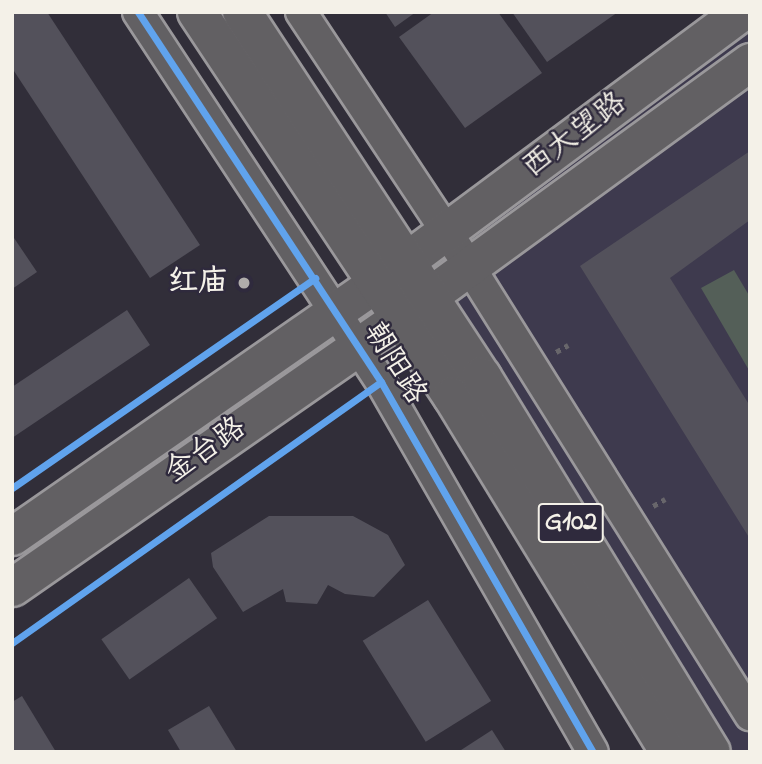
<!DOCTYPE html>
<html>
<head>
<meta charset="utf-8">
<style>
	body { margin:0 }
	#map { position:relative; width:762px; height:764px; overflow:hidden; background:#312e39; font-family:"Indie Flower","LXGW WenKai TC",sans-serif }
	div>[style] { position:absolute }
	.built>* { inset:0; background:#3e3a4e }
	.green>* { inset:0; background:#545f58 }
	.building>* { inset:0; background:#53515b; transform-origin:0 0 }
	.path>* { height:4.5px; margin-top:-2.25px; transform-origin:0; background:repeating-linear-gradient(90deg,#68666b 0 5px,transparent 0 10px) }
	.roads { filter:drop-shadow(2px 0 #9a989b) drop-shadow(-2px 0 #9a989b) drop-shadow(0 2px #9a989b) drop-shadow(0 -2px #9a989b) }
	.minor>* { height:30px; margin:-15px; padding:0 15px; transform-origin:15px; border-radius:15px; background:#626063 }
	.major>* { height:37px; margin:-18.5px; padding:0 18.5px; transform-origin:18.5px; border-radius:18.5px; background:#626063 }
	.highway>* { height:38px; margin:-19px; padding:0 19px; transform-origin:19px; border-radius:19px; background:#626063 }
	.cycleway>* { height:7px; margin:-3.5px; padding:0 3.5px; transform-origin:3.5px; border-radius:3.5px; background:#60a3ed }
	.dots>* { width:19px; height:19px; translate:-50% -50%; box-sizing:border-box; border:4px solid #2f2a3d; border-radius:50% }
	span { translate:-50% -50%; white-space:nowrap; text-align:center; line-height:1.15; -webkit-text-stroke:5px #2f2a3d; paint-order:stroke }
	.shield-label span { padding:2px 5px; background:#2f2a3d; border:2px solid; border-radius:5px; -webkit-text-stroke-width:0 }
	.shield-label { font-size:28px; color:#f4f1e8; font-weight:700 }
	.street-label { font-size:30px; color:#f4f1e8 }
	.poi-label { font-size:30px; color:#f4f1e8; font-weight:700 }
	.right { translate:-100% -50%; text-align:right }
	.frame { position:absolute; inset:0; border:14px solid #f4f1e8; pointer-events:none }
</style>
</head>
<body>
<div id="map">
	<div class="built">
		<div style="clip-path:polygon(750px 18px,750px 752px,699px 752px,408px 259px)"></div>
	</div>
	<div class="green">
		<div style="clip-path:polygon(734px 270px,750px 297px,750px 372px,701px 288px)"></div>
	</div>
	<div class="building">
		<div style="clip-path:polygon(12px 12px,47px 12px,200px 245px,150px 278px,12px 68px)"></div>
		<div style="clip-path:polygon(385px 12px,416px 12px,395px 27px)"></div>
		<div style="clip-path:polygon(434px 12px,498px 12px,542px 73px,465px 128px,399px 37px)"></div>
		<div style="clip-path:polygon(512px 12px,618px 12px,547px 62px)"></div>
		<div style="clip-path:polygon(750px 151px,750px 220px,670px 278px,750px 406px,750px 539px,580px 266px)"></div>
		<div style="clip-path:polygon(12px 235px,37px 272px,12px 289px)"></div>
		<div style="clip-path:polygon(127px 310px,150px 345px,12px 438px,12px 387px)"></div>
		<div style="clip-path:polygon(269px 516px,353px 516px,388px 535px,405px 565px,374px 597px,345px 594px,328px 585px,317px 604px,286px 602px,283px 589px,243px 612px,213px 567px,211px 553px)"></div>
		<div style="left:189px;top:578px;width:49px;height:107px;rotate:55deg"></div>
		<div style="left:428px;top:600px;width:119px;height:77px;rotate:58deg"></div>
		<div style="clip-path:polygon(22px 696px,56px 752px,12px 752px,12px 702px)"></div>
		<div style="clip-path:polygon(209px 706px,237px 752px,181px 752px,168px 730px)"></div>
		<div style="clip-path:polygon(492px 730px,506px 752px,458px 752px)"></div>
	</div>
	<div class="path">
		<div style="left:556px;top:352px;width:14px;rotate:-30deg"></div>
		<div style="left:653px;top:506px;width:14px;rotate:-30deg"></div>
	</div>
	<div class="roads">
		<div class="minor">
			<div style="left:138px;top:12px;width:443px;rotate:56.7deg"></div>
			<div style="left:381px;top:382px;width:426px;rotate:60.2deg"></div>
			<div style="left:301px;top:12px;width:305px;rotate:56.5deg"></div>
			<div style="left:469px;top:266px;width:530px;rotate:57.96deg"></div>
		</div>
		<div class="major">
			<div style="left:12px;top:536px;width:443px;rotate:-34.8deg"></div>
			<div style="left:376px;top:283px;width:455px;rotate:-36.6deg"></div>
			<div style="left:12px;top:587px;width:473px;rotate:-34.8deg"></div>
			<div style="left:400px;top:317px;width:433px;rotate:-36.1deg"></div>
		</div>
		<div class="highway">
			<div style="left:197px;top:12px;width:462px;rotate:56.4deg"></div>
			<div style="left:453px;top:397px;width:416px;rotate:58.6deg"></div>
			<div style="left:242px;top:12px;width:437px;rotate:56.7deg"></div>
			<div style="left:482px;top:377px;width:439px;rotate:58.6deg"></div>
		</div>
	</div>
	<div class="cycleway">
		<div style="left:138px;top:12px;width:443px;rotate:56.7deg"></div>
		<div style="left:381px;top:382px;width:426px;rotate:60.2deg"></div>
		<div style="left:12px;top:488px;width:369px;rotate:-34.7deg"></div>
		<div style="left:12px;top:643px;width:452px;rotate:-35.3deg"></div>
	</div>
	<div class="dots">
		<div style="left:244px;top:283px;background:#b0adab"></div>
	</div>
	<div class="shield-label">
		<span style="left:571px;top:523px">G102</span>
	</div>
	<div class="street-label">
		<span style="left:575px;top:136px;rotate:-37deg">西大望路</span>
		<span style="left:394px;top:364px;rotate:58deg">朝阳路</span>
		<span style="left:206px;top:451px;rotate:-35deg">金台路</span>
	</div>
	<div class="poi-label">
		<span class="right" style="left:228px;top:283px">红庙</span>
	</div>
	<div class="frame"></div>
</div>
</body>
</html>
